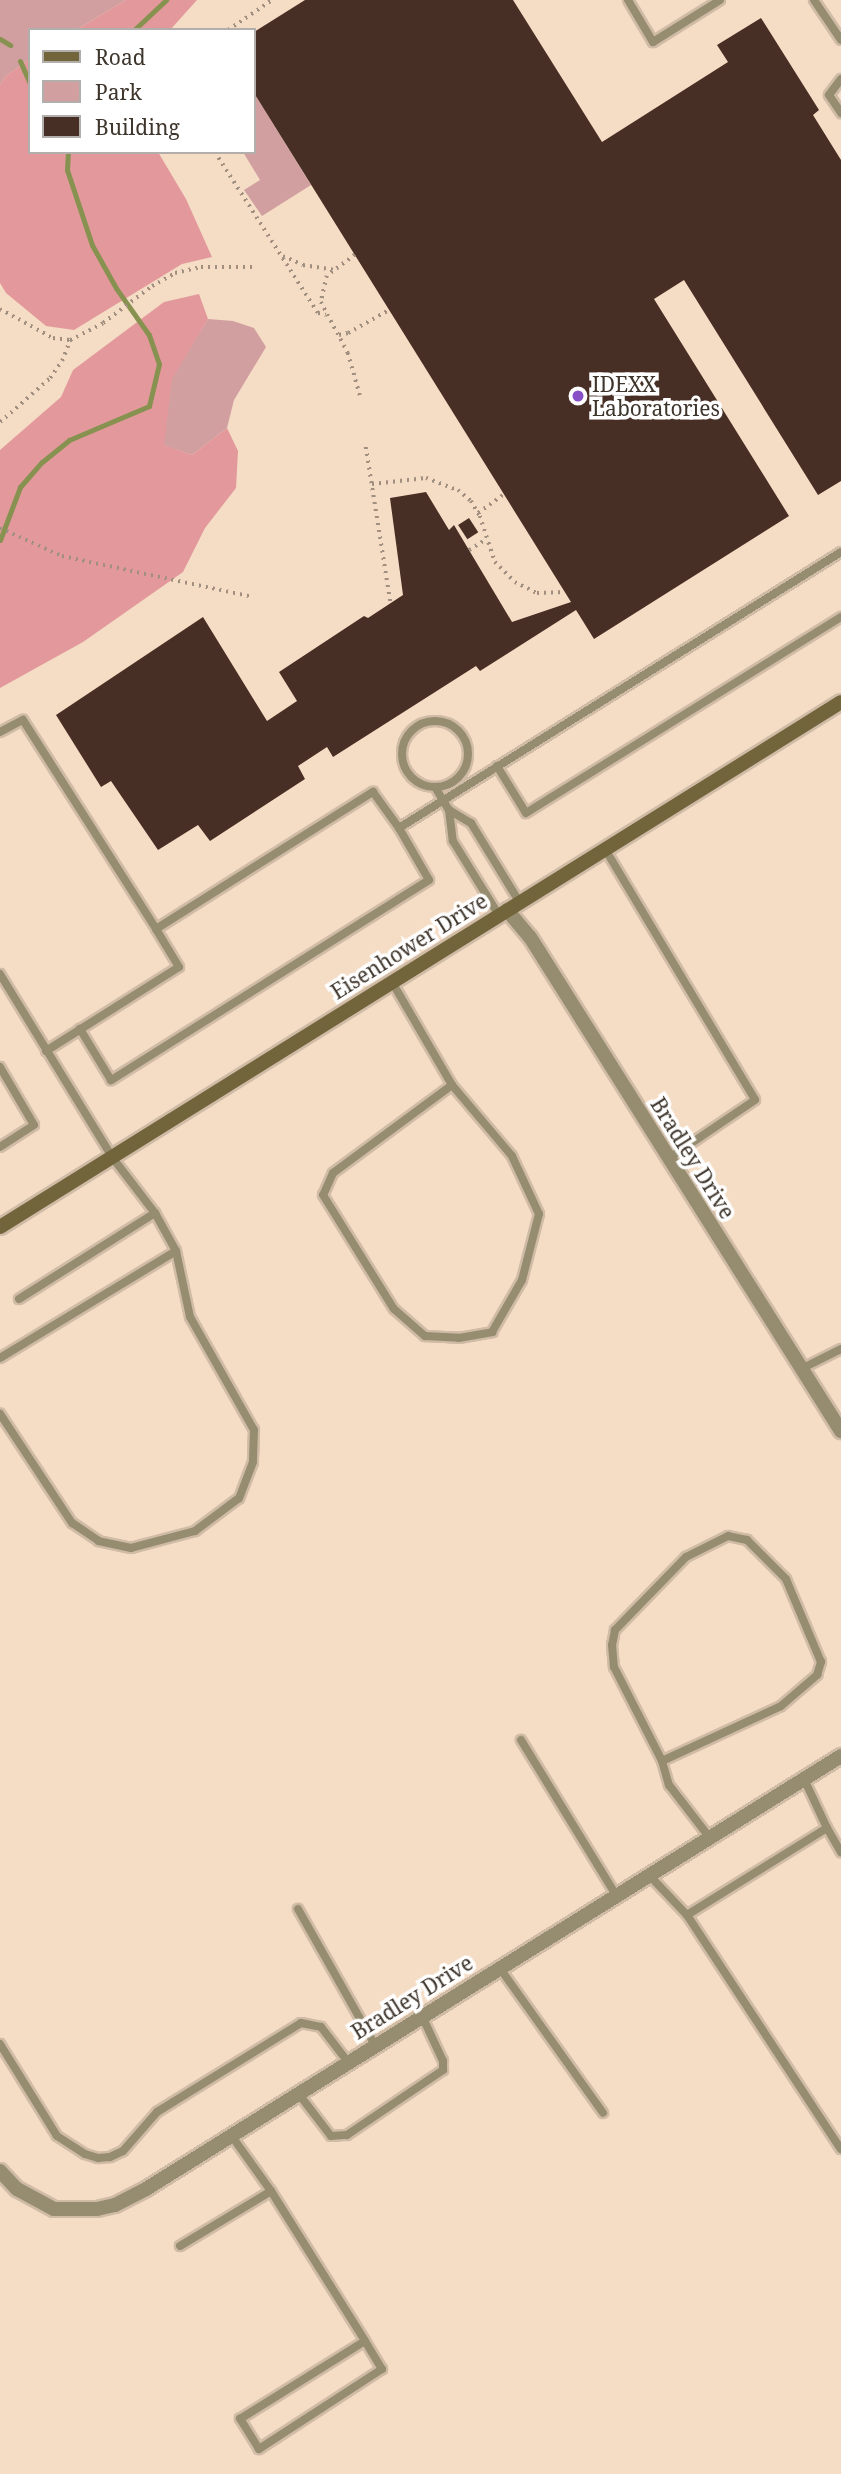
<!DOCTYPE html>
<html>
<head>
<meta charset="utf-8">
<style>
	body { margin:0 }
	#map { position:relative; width:841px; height:2474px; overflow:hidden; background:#f4dcc5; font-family:"Noto Serif",serif }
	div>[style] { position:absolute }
	.green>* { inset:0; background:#d29fa0 }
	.forest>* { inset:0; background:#e3999c }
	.stream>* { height:5px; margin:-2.5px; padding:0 2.5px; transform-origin:2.5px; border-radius:2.5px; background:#879250 }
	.building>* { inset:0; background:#482f25; transform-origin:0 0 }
	.path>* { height:3.5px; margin-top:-1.75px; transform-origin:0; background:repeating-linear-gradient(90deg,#a08f7f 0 2px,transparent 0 7px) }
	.roads { filter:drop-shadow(2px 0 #d0bba6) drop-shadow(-2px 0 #d0bba6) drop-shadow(0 2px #d0bba6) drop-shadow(0 -2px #d0bba6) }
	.lane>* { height:8px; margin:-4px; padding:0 4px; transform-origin:4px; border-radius:4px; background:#968d71 }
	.lane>.ring { margin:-4px; padding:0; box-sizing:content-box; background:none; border:8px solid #968d71; border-radius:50% }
	.street>* { height:14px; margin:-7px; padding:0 7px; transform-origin:7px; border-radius:7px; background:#968d71 }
	.secondary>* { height:14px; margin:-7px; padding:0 7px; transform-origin:7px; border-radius:7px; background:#72643b }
	.dots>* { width:19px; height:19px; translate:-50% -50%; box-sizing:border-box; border:4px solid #fff; border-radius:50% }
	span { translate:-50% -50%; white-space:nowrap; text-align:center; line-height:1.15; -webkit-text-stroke:7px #fff; paint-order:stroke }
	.poi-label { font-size:21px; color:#3e352c }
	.left { translate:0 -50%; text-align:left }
	.street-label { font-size:21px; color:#3e352c }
	.legend { position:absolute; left:28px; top:28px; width:228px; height:126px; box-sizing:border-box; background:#fff; border:2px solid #b2aeab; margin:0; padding:9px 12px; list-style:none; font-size:21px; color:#3e352c }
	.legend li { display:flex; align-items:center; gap:14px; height:35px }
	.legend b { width:35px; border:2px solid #b2aeab }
</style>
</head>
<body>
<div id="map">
	<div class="green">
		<div style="clip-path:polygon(0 0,126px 0,76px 30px,30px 30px,30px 59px,6px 76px,0 85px)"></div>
		<div style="clip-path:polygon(254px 93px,311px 185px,262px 216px,244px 190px,260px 180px,243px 152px,254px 152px)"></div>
		<div style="clip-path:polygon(208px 319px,233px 321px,254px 328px,266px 347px,234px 400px,227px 428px,192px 455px,163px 445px,171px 379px)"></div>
	</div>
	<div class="forest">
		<div style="clip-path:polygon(126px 0,197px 0,170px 30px,76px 30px)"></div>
		<div style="clip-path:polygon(30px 59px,30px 152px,158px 152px,186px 199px,212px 257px,182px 264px,74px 330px,46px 326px,6px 293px,0 283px,0 85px,6px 76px)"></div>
		<div style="clip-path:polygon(199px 294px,208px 319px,172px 379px,164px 445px,192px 455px,227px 428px,238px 451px,236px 488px,205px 528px,183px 572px,83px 642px,0 688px,0 450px,61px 397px,73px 370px,164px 302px)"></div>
	</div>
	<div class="stream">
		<div style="left:134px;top:30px;width:44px;rotate:-43.2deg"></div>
		<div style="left:0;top:39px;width:12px;rotate:31deg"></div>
		<div style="left:20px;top:61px;width:24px;rotate:66deg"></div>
		<div style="left:0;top:540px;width:57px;rotate:-69.3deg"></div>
		<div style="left:20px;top:487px;width:33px;rotate:-49deg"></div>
		<div style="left:42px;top:462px;width:35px;rotate:-39deg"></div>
		<div style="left:69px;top:440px;width:87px;rotate:-23deg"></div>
		<div style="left:149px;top:406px;width:43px;rotate:-76.6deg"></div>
		<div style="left:159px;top:364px;width:31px;rotate:-109deg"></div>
		<div style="left:149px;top:335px;width:57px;rotate:-125.1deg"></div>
		<div style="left:116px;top:288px;width:49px;rotate:-119.2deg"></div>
		<div style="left:92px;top:245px;width:79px;rotate:-108.4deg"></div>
		<div style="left:67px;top:170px;width:18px;rotate:-87deg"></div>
	</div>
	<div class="building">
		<div style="clip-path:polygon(305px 0,513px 0,602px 142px,728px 62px,717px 45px,761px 18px,819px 110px,813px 115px,841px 160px,841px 481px,818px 495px,684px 280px,654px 299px,789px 516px,594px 639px,576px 610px,480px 671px,476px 666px,333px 757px,327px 747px,298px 766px,305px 779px,210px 841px,198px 825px,158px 850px,111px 781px,101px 787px,56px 715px,203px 617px,267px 721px,297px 701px,279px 672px,364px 616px,368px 618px,403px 595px,390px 498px,426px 492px,449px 530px,454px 525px,512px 622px,571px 602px,254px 93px,254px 32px)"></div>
		<div style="left:469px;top:518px;width:17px;height:13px;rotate:57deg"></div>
	</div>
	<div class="path">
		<div style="left:228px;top:30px;width:53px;rotate:-34.3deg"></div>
		<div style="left:215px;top:152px;width:191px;rotate:57.4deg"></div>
		<div style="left:318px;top:313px;width:8px;rotate:14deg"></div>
		<div style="left:355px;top:255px;width:35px;rotate:143deg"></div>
		<div style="left:327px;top:276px;width:27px;rotate:103deg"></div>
		<div style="left:321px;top:302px;width:58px;rotate:62.1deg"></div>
		<div style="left:348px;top:353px;width:44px;rotate:74.1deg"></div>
		<div style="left:283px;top:256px;width:22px;rotate:24deg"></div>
		<div style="left:303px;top:265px;width:31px;rotate:9deg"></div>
		<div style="left:0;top:309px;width:60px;rotate:28.7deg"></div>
		<div style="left:53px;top:338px;width:17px;rotate:7deg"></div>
		<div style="left:339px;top:335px;width:9px;rotate:-13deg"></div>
		<div style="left:348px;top:333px;width:47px;rotate:-29.3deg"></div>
		<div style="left:0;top:422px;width:67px;rotate:-41.3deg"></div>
		<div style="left:50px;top:378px;width:21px;rotate:-55deg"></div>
		<div style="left:62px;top:361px;width:22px;rotate:-69deg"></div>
		<div style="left:70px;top:340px;width:37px;rotate:-27deg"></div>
		<div style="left:103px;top:323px;width:61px;rotate:-37.1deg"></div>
		<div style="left:152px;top:286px;width:26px;rotate:-29deg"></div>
		<div style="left:175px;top:273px;width:27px;rotate:-13deg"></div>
		<div style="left:201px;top:267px;width:53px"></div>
		<div style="left:366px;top:447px;width:159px;rotate:81deg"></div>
		<div style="left:372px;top:484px;width:54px;rotate:-6.3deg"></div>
		<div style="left:426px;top:478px;width:34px;rotate:21deg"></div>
		<div style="left:458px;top:490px;width:17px;rotate:40deg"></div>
		<div style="left:471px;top:501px;width:17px;rotate:59deg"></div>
		<div style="left:480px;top:516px;width:48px;rotate:71.9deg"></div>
		<div style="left:495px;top:562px;width:28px;rotate:45deg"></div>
		<div style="left:515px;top:582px;width:25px;rotate:27deg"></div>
		<div style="left:537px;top:593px;width:28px;rotate:-2deg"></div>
		<div style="left:478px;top:513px;width:32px;rotate:-36deg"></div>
		<div style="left:0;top:528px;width:68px;rotate:24.3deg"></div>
		<div style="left:62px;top:556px;width:195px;rotate:12.1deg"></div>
		<div style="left:469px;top:550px;width:19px;rotate:-32deg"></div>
	</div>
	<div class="roads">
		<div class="lane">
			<div style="left:628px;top:0;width:49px;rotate:59.2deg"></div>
			<div style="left:653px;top:42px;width:79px;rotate:-32.1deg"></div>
			<div style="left:814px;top:0;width:48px;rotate:56deg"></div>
			<div style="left:841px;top:79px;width:20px;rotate:127deg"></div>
			<div style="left:829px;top:95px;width:22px;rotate:56deg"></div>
			<div class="ring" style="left:402px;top:721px;width:58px;height:58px"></div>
			<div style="left:0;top:732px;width:26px;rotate:-28deg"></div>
			<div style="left:23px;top:720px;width:248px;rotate:57.5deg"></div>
			<div style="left:156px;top:929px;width:257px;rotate:-32.3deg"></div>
			<div style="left:373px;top:792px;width:44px;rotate:54.2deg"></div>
			<div style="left:399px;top:828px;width:60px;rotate:60deg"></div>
			<div style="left:429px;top:880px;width:376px;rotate:147.8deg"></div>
			<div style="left:111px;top:1080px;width:60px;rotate:-121.3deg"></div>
			<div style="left:497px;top:766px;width:55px;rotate:58.3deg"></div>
			<div style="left:526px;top:813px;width:371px;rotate:-31.9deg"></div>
			<div style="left:435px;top:787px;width:27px;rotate:59deg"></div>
			<div style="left:449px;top:810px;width:26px;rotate:31deg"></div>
			<div style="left:471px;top:823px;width:94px;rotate:58.5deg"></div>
			<div style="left:449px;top:810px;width:31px;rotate:83deg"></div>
			<div style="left:453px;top:841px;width:86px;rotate:58.3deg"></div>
			<div style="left:399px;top:828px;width:521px;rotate:-31.98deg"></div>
			<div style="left:605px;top:849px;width:292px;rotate:59.1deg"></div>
			<div style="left:755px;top:1100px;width:105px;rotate:145.9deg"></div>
			<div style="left:0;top:974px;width:215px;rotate:58.5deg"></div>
			<div style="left:112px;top:1157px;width:71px;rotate:52.5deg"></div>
			<div style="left:155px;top:1213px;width:43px;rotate:61.1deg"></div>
			<div style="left:176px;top:1251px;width:67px;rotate:78deg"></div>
			<div style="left:190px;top:1317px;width:130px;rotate:60.5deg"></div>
			<div style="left:254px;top:1430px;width:32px;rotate:92deg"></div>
			<div style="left:253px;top:1462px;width:39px;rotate:111deg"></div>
			<div style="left:239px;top:1498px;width:55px;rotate:143.1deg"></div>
			<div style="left:195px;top:1531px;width:66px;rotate:165.1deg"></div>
			<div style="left:131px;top:1548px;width:33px;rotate:-168deg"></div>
			<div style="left:99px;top:1541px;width:32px;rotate:-146deg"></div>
			<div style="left:72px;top:1523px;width:131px;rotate:-123.4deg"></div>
			<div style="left:392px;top:982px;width:119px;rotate:59.8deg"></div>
			<div style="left:452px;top:1085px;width:148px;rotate:143.5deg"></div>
			<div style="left:333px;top:1173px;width:24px;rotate:114deg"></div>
			<div style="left:323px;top:1195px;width:134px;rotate:58.1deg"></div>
			<div style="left:394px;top:1309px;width:41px;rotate:41.1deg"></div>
			<div style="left:425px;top:1336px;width:34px;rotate:3deg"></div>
			<div style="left:459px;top:1338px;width:34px;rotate:-10deg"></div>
			<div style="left:492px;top:1332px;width:60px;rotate:-60deg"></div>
			<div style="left:522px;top:1280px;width:68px;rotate:-75.6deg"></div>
			<div style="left:539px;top:1214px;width:64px;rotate:-115deg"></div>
			<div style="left:512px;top:1156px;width:93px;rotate:-130.2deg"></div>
			<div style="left:46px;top:1051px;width:157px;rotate:-32.3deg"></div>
			<div style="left:179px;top:967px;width:44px;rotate:-121.2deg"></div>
			<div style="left:0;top:1067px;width:67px;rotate:59.6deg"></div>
			<div style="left:34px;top:1125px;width:40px;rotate:147.1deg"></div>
			<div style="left:19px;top:1299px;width:161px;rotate:-32.3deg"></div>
			<div style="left:0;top:1358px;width:206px;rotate:-31.3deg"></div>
			<div style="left:801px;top:1369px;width:45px;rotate:-26.6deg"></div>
			<div style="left:521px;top:1740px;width:182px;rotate:58.5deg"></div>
			<div style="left:662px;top:1761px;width:131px;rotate:-24.8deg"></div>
			<div style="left:781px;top:1706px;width:48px;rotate:-40.7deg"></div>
			<div style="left:817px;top:1675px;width:14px;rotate:-73deg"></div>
			<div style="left:821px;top:1662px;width:90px;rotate:-112.9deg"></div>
			<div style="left:786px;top:1579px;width:55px;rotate:-135deg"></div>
			<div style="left:747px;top:1540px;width:19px;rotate:-168deg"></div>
			<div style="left:728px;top:1536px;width:47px;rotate:153.4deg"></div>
			<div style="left:686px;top:1557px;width:102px;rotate:134.2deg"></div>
			<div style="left:615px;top:1630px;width:15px;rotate:101deg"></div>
			<div style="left:612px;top:1645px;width:22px;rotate:85deg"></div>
			<div style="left:614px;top:1667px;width:106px;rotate:62.9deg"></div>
			<div style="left:662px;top:1761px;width:25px;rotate:74deg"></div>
			<div style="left:669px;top:1785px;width:67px;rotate:52.3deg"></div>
			<div style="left:827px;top:1828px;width:28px;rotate:60deg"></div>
			<div style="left:649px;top:1875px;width:55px;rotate:46.5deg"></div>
			<div style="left:687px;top:1915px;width:165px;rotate:-31.9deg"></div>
			<div style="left:827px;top:1828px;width:54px;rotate:-115.1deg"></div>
			<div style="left:298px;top:1909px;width:156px;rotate:60.5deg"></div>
			<div style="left:687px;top:1915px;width:280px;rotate:56.7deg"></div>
			<div style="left:499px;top:1967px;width:179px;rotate:54.5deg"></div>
			<div style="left:0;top:2044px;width:108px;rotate:58.2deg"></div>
			<div style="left:57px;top:2136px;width:33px;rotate:33deg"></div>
			<div style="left:85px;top:2154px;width:14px;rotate:17deg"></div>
			<div style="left:98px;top:2158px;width:12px;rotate:-5deg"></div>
			<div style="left:110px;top:2157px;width:14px;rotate:-25deg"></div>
			<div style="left:123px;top:2151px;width:52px;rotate:-48.9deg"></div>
			<div style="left:157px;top:2112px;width:169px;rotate:-31.7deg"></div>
			<div style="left:301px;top:2023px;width:20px;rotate:11deg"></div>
			<div style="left:321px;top:2027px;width:44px;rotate:52.4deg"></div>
			<div style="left:298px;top:2093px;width:54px;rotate:52.5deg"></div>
			<div style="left:331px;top:2136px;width:16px;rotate:-4deg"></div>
			<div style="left:347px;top:2135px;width:116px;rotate:-34.1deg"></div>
			<div style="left:443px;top:2070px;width:9px;rotate:-90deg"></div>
			<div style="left:443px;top:2061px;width:50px;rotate:-115deg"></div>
			<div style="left:231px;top:2135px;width:69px;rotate:54.5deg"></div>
			<div style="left:271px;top:2191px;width:177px;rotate:57.9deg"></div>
			<div style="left:365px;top:2341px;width:33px;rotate:59deg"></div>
			<div style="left:382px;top:2369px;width:147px;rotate:147deg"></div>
			<div style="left:259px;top:2449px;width:36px;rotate:-122deg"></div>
			<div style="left:240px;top:2419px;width:147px;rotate:-32deg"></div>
			<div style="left:180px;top:2246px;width:106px;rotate:-31.1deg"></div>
		</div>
		<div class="street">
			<div style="left:507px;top:910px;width:35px;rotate:50deg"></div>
			<div style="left:530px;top:937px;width:584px;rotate:57.81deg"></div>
			<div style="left:0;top:2171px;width:25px;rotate:47deg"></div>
			<div style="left:17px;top:2189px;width:42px;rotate:28.4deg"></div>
			<div style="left:54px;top:2209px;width:43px"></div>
			<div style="left:97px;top:2209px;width:18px;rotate:-13deg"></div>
			<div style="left:115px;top:2205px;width:35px;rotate:-27deg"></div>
			<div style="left:146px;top:2189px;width:819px;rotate:-31.92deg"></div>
		</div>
		<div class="secondary">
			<div style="left:0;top:1227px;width:991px;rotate:-31.97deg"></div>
		</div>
	</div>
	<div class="dots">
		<div style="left:578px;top:396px;background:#8750c7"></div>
	</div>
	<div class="poi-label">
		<span class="left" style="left:592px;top:396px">IDEXX<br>Laboratories</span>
	</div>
	<div class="street-label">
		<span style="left:409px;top:946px;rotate:-32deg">Eisenhower Drive</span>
		<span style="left:693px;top:1158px;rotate:58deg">Bradley Drive</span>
		<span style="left:412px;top:1997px;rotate:-32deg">Bradley Drive</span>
	</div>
	<ul class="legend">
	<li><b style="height:9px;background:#72643b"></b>Road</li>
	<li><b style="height:19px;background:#d29fa0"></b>Park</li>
	<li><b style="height:19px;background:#482f25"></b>Building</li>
	</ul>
</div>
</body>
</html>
